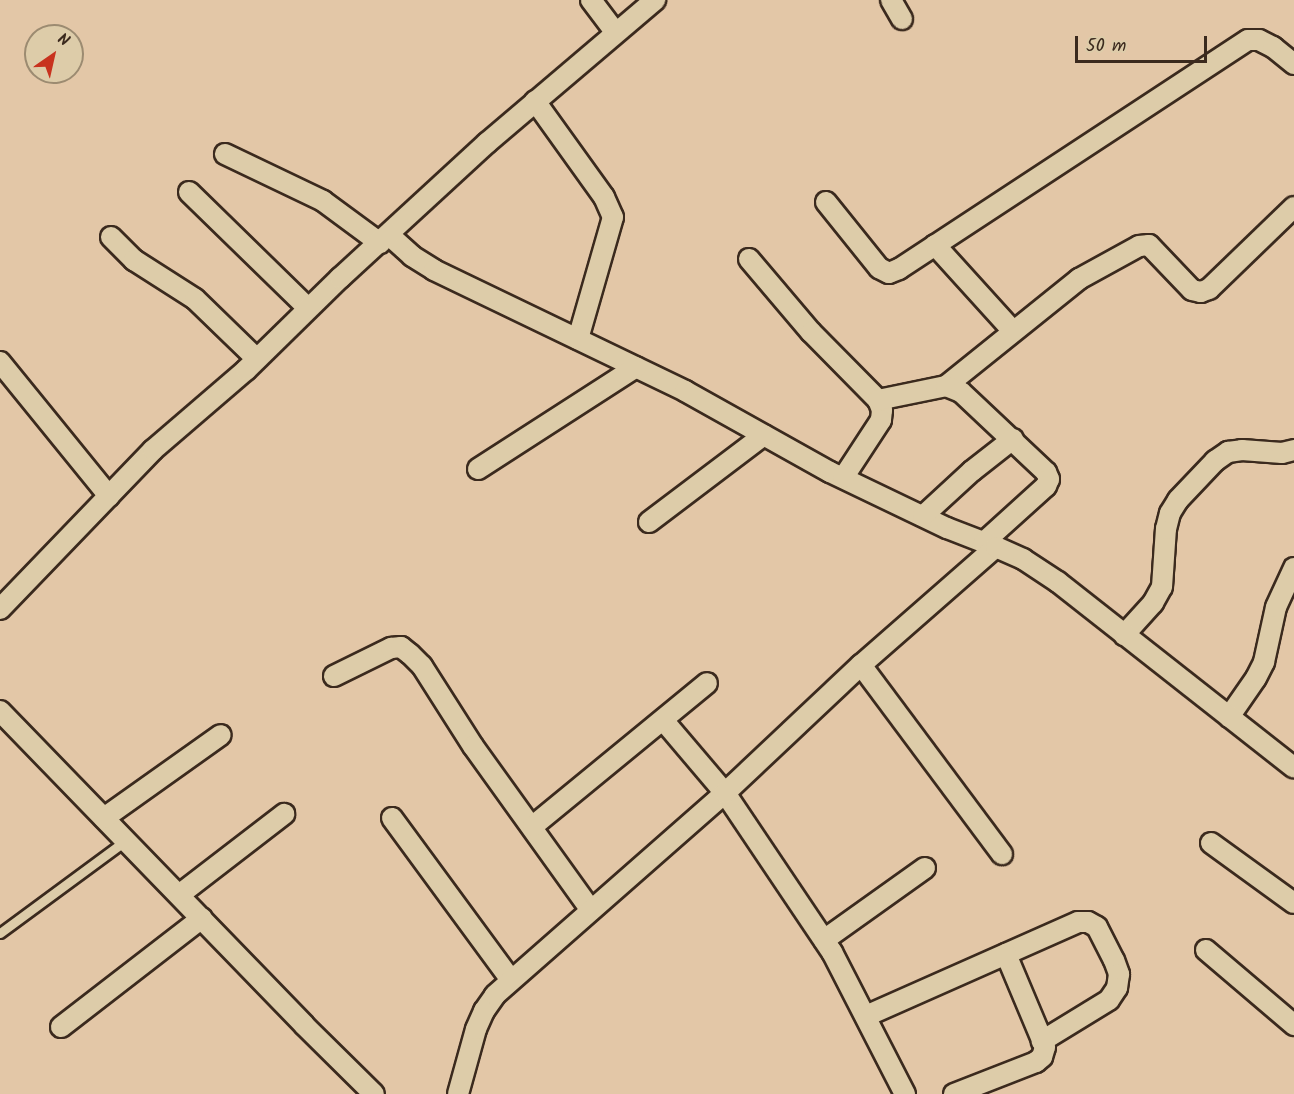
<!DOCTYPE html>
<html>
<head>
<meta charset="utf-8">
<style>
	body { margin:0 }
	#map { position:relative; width:1294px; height:1094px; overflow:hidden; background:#e3c7a7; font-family:Kalam,sans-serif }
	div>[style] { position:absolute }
	.roads { filter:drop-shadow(2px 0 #3b2a1e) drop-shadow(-2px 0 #3b2a1e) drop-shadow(0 2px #3b2a1e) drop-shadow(0 -2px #3b2a1e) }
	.lane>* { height:9px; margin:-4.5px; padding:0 4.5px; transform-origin:4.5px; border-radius:4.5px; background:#ddcca9 }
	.street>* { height:20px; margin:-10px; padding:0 10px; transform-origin:10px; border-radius:10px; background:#ddcca9 }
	span { translate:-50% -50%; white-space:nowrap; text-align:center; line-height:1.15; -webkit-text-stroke:5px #ddcca9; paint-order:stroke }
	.north { position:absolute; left:24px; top:24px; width:60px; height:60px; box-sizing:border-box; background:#ddcca9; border:2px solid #9c8b71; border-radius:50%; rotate:34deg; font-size:16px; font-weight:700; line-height:24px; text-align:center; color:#3b2a1e }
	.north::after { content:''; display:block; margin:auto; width:21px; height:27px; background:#c8321e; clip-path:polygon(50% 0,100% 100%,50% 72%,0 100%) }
	.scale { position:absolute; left:1075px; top:36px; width:132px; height:27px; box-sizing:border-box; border:3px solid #3b2a1e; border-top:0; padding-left:8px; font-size:18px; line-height:21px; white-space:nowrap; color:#3b2a1e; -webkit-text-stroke:4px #ddcca9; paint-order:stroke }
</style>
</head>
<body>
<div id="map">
	<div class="roads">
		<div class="lane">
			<div style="left:0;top:933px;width:155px;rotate:-36.4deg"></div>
		</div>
		<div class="street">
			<div style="left:591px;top:0;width:41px;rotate:52.9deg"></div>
			<div style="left:891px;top:0;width:22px;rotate:60deg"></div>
			<div style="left:535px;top:101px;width:118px;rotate:54.3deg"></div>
			<div style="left:604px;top:197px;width:22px;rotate:66deg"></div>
			<div style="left:613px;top:217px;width:127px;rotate:106deg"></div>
			<div style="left:225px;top:154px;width:109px;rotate:25.6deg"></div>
			<div style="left:323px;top:201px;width:71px;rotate:36.4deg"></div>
			<div style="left:189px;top:192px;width:166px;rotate:44.3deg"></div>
			<div style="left:826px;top:202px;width:85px;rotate:51.2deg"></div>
			<div style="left:879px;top:268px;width:11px;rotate:27deg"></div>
			<div style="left:889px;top:273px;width:11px;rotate:-22deg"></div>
			<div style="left:899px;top:269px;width:417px;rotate:-33.3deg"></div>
			<div style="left:1248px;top:40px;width:11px"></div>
			<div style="left:1259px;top:40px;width:16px;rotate:27deg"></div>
			<div style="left:1273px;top:47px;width:27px;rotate:39deg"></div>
			<div style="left:389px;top:235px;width:31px;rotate:42deg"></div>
			<div style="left:412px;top:256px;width:26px;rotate:32deg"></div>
			<div style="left:434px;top:270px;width:279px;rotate:25.7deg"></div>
			<div style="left:685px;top:391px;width:166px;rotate:29.2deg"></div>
			<div style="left:830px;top:472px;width:130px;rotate:25.6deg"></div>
			<div style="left:947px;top:528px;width:53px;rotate:21.2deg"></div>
			<div style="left:111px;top:237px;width:33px;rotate:45deg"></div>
			<div style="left:134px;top:260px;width:72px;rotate:32.6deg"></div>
			<div style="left:195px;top:299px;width:86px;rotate:44.1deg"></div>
			<div style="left:935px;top:245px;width:115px;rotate:47.8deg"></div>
			<div style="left:749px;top:259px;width:96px;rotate:49.7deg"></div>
			<div style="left:811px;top:332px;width:95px;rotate:45.4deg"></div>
			<div style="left:878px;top:400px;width:11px;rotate:68deg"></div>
			<div style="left:882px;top:410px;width:10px;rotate:96deg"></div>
			<div style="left:881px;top:420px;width:69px;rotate:123.2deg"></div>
			<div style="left:0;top:362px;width:173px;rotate:50.9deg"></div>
			<div style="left:946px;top:386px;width:171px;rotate:-38.8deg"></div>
			<div style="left:1079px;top:279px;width:68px;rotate:-28.8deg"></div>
			<div style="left:1139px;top:246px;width:10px;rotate:-6deg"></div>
			<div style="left:1149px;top:245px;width:62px;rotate:46.3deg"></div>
			<div style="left:1192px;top:290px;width:9px;rotate:13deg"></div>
			<div style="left:1201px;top:292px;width:9px;rotate:-21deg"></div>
			<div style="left:1209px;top:289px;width:118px;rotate:-44deg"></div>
			<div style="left:878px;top:400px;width:69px;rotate:-11.6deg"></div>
			<div style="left:946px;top:386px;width:16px;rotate:22deg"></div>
			<div style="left:961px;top:392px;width:117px;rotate:43.3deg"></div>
			<div style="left:1046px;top:472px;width:8px;rotate:67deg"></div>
			<div style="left:1049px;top:479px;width:8px;rotate:113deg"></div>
			<div style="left:1046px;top:486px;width:84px;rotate:137.9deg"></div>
			<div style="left:478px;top:469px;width:188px;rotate:-32.8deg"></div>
			<div style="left:923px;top:516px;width:67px;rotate:-42.6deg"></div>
			<div style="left:972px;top:471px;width:52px;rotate:-38deg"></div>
			<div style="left:649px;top:522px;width:144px;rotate:-37.1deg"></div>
			<div style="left:0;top:609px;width:221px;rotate:-46.1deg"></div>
			<div style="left:153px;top:450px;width:123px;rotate:-40.7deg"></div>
			<div style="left:246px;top:370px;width:132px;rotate:-44.4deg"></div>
			<div style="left:340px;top:278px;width:200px;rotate:-42.6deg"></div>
			<div style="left:487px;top:143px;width:221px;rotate:-40.4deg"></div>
			<div style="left:1124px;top:635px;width:43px;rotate:-47.8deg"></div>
			<div style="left:1153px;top:603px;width:18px;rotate:-61deg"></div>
			<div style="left:1162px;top:587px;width:58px;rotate:-86.1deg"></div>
			<div style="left:1166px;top:529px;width:16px;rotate:-76deg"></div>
			<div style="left:1170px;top:513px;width:15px;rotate:-58deg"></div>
			<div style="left:1178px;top:500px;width:54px;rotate:-46.5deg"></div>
			<div style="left:1215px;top:461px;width:16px;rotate:-35deg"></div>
			<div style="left:1228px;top:452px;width:14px;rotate:-8deg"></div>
			<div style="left:1242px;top:450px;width:40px;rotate:4.3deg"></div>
			<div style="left:1282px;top:453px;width:12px;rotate:-14deg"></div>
			<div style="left:861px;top:665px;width:236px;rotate:53.3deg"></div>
			<div style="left:334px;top:676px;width:64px;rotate:-26.2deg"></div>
			<div style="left:391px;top:648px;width:10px;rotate:-6deg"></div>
			<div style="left:401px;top:647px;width:11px;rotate:38deg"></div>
			<div style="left:410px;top:654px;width:17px;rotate:45deg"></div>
			<div style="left:422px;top:666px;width:95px;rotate:57.5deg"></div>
			<div style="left:473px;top:746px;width:202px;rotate:54.3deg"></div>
			<div style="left:0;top:711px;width:437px;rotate:45.9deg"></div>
			<div style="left:304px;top:1025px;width:98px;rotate:44.6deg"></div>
			<div style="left:1229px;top:717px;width:47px;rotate:-55.3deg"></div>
			<div style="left:1256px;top:678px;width:18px;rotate:-63deg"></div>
			<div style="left:1264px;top:662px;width:56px;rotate:-77.7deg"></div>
			<div style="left:1276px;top:607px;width:43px;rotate:-65.2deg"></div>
			<div style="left:663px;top:720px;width:96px;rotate:49.7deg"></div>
			<div style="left:725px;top:793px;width:192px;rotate:56.1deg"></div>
			<div style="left:832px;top:952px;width:160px;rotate:62.8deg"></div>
			<div style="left:104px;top:818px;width:143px;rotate:-35.4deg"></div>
			<div style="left:392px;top:818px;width:201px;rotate:53.7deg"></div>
			<div style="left:533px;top:826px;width:225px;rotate:-39.4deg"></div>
			<div style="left:1211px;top:843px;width:102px;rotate:35.9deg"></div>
			<div style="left:179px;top:895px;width:133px;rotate:-37.6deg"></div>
			<div style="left:824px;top:940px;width:124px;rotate:-35.5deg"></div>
			<div style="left:1206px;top:950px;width:116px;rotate:40.4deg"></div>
			<div style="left:866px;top:1016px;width:232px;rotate:-23.9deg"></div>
			<div style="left:1078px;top:922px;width:10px"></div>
			<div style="left:1088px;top:922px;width:10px;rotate:29deg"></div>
			<div style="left:1097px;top:927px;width:37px;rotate:63deg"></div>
			<div style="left:1114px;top:960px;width:15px;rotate:70deg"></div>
			<div style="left:1119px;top:974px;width:14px;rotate:98deg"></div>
			<div style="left:1117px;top:988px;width:14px;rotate:124deg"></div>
			<div style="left:1109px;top:1000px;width:79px;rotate:148.5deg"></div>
			<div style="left:61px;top:1027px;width:178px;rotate:-37.7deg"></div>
			<div style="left:458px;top:1094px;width:67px;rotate:-74.5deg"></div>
			<div style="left:476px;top:1029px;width:20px;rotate:-66deg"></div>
			<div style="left:484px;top:1011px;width:19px;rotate:-55deg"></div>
			<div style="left:495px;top:995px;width:306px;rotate:-41.3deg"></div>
			<div style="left:725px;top:793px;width:187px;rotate:-43.3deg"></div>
			<div style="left:861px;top:665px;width:179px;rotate:-41.2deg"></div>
			<div style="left:996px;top:547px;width:30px;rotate:24deg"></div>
			<div style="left:1023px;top:559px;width:42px;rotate:33.3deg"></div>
			<div style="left:1058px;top:582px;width:300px;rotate:38.2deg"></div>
			<div style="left:954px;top:1094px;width:88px;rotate:-21.3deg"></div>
			<div style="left:1036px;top:1062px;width:8px;rotate:-40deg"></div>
			<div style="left:1042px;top:1057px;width:10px;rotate:-73deg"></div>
			<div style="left:1045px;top:1047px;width:101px;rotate:-112.8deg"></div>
		</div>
	</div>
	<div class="north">N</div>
	<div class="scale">50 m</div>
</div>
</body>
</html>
